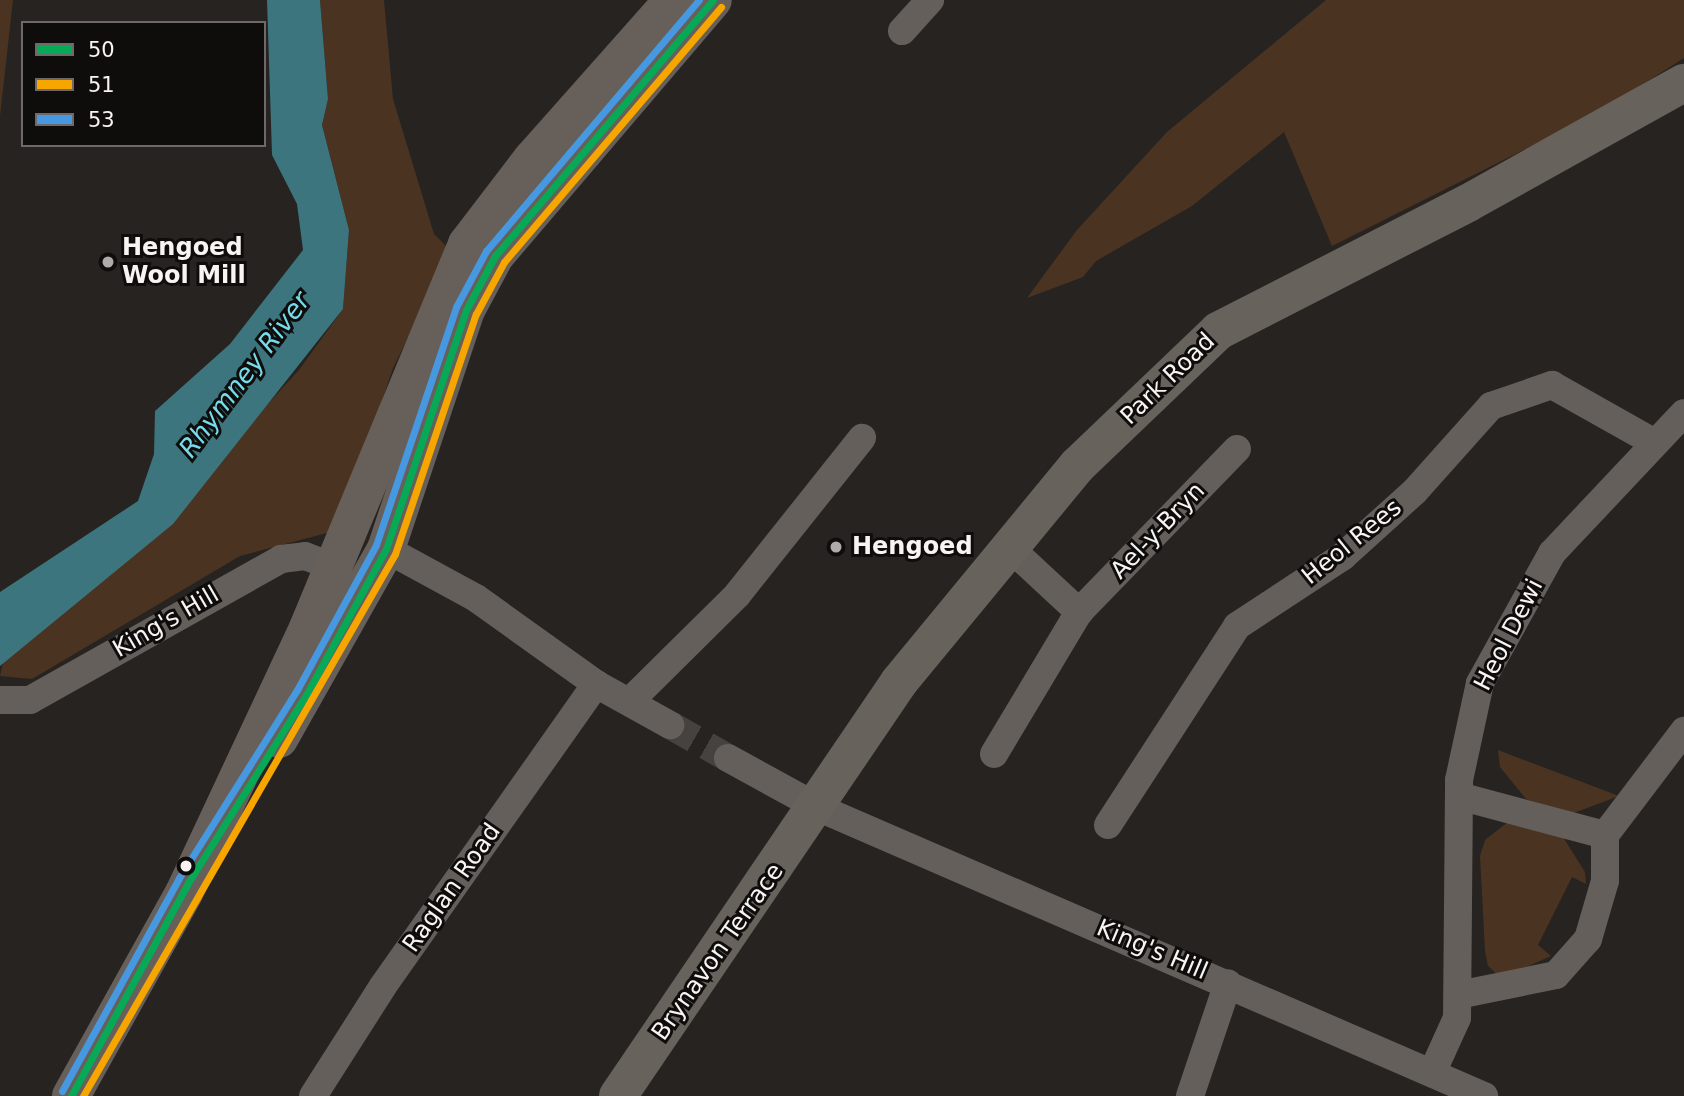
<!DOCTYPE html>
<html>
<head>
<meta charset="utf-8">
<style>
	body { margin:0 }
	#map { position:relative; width:1684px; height:1096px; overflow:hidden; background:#262321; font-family:"DejaVu Sans",sans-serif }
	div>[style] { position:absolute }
	.green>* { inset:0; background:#4a3421 }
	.water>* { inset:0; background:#3c757e }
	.street-tunnel>* { height:28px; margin-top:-14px; transform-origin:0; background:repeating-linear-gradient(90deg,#454240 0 28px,transparent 0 42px) }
	.street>* { height:28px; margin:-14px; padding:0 14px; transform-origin:14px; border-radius:14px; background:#645f5b }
	.secondary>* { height:38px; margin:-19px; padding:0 19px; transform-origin:19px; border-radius:19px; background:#67625c }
	.primary>* { height:38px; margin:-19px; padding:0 19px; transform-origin:19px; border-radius:19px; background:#665f5a }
	.bus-1>* { height:7px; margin:-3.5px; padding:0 3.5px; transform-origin:3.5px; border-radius:3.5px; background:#06aa56 }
	.bus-2>* { height:7px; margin:-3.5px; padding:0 3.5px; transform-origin:3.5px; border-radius:3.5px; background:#f7a600 }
	.bus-3>* { height:7px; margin:-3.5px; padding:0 3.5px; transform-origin:3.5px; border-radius:3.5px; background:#4699e1 }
	.dots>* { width:19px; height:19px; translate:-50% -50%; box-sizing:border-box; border:4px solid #0f0d0c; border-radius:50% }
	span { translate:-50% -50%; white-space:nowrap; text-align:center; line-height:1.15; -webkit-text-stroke:6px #0f0d0c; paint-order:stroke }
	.poi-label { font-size:24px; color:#f7f4f2; font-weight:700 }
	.left { translate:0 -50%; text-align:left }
	.street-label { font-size:24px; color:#f7f4f2 }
	.water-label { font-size:26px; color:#76dbeb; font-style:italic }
	.legend { position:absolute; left:21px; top:21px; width:245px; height:126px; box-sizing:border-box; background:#0f0d0c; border:2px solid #6c6968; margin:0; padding:9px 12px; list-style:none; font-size:21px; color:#f7f4f2 }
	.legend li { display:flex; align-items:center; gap:14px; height:35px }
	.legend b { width:35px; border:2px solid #6c6968 }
</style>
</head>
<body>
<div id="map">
	<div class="green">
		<div style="clip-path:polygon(0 0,13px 0,0 116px)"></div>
		<div style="clip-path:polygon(320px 0,384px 0,393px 99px,434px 234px,451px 251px,393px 368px,338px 530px,240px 556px,32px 679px,0 676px,3px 663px,229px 446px,299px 370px,343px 309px,349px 230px,322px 125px,328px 99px)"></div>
		<div style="clip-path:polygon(1326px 0,1684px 0,1684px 58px,1599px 112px,1332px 246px,1284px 132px,1192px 206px,1096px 261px,1083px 277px,1027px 298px,1077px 230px,1167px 132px)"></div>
		<div style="clip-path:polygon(1498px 750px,1619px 796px,1571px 814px,1526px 799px,1500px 767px)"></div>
		<div style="clip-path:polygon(1508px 822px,1563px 837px,1585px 872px,1586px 884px,1572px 877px,1538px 945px,1551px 956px,1501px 978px,1488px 966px,1485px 951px,1480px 856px,1485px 840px)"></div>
	</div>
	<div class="water">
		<div style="clip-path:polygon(267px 0,320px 0,328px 99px,322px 125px,349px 230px,343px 309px,173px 524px,0 666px,0 592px,138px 501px,154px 454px,155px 411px,230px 344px,303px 250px,297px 204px,272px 155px)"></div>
	</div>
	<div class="street-tunnel">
		<div style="left:670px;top:725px;width:67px;rotate:29.6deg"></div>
	</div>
	<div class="street">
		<div style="left:902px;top:31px;width:42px;rotate:-47.9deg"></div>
		<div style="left:1009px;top:547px;width:96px;rotate:42.9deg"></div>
		<div style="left:386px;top:549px;width:102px;rotate:28.6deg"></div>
		<div style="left:476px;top:598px;width:148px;rotate:35.6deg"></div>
		<div style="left:596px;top:684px;width:85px;rotate:29deg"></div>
		<div style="left:0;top:700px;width:30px"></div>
		<div style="left:30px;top:700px;width:288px;rotate:-29.3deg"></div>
		<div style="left:281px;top:559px;width:24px;rotate:-7deg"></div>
		<div style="left:305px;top:556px;width:31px;rotate:21deg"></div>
		<div style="left:629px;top:702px;width:152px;rotate:-44.7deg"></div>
		<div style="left:737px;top:595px;width:201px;rotate:-51.5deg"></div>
		<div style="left:994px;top:754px;width:165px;rotate:-59.1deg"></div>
		<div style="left:1079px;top:612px;width:227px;rotate:-45.9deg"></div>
		<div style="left:728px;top:758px;width:104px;rotate:28.8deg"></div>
		<div style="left:819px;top:808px;width:725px;rotate:23.42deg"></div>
		<div style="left:1459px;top:796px;width:151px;rotate:15deg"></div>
		<div style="left:1108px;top:825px;width:237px;rotate:-57deg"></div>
		<div style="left:1237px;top:626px;width:126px;rotate:-33.3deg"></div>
		<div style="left:1342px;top:557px;width:98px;rotate:-42.1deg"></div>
		<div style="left:1415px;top:491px;width:114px;rotate:-48.2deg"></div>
		<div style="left:1491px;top:406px;width:65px;rotate:-19deg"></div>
		<div style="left:1552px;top:385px;width:118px;rotate:29.4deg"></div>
		<div style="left:1458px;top:995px;width:100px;rotate:-11.5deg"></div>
		<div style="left:1556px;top:975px;width:48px;rotate:-48.4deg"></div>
		<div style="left:1588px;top:939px;width:60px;rotate:-73.7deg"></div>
		<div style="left:1605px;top:881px;width:46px;rotate:-90deg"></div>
		<div style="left:1605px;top:835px;width:131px;rotate:-52.8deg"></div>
		<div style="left:1432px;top:1073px;width:60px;rotate:-65.6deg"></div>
		<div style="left:1457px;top:1018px;width:238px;rotate:-89.5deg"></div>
		<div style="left:1459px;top:780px;width:99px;rotate:-77.8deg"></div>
		<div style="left:1480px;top:683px;width:149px;rotate:-61deg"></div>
		<div style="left:1552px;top:553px;width:192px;rotate:-46.7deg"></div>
		<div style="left:313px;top:1096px;width:130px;rotate:-57.5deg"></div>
		<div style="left:383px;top:986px;width:370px;rotate:-54.8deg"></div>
		<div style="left:1190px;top:1096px;width:119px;rotate:-71.4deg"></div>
	</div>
	<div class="secondary">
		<div style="left:618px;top:1096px;width:500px;rotate:-55.83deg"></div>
		<div style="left:899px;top:682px;width:281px;rotate:-50.5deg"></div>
		<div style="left:1078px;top:465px;width:194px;rotate:-43.7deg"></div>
		<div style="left:1218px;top:331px;width:281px;rotate:-27.1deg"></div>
		<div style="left:1468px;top:203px;width:247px;rotate:-29.1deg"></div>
	</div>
	<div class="primary">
		<div style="left:279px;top:739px;width:218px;rotate:-60.6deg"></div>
		<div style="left:386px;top:549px;width:252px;rotate:-71.5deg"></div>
		<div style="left:466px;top:310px;width:61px;rotate:-61.8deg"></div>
		<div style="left:495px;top:256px;width:336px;rotate:-49.6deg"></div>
		<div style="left:71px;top:1096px;width:232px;rotate:-60.9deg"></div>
		<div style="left:184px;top:893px;width:293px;rotate:-64.9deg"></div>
		<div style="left:308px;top:628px;width:416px;rotate:-67.5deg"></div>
		<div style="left:467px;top:244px;width:107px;rotate:-52.6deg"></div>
		<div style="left:532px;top:159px;width:213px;rotate:-48.4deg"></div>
	</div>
	<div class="bus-1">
		<div style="left:71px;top:1096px;width:243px;rotate:-61.2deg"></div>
		<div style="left:188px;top:883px;width:222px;rotate:-57.9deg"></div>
		<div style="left:306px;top:695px;width:166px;rotate:-61.3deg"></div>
		<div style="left:386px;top:549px;width:252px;rotate:-71.5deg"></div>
		<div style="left:466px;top:310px;width:61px;rotate:-61.8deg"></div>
		<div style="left:495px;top:256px;width:336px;rotate:-49.6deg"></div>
	</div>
	<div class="bus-2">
		<div style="left:83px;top:1096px;width:625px;rotate:-60.07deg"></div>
		<div style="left:395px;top:554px;width:253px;rotate:-71.4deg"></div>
		<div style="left:476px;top:314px;width:59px;rotate:-61.7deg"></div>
		<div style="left:504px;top:262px;width:335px;rotate:-49.6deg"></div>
	</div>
	<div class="bus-3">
		<div style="left:62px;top:1091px;width:243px;rotate:-61.2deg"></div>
		<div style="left:179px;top:878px;width:222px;rotate:-57.9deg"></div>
		<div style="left:297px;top:690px;width:165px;rotate:-61.4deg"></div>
		<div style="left:376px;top:545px;width:251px;rotate:-71.4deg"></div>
		<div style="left:456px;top:307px;width:64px;rotate:-61.8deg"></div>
		<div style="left:486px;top:251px;width:329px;rotate:-49.7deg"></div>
	</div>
	<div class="dots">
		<div style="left:108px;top:262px;background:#aeaba9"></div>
		<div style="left:836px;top:547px;background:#aeaba9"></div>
		<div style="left:186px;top:866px;background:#f7f4f2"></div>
	</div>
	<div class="poi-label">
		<span class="left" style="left:122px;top:262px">Hengoed<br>Wool Mill</span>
		<span class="left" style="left:852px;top:547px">Hengoed</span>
	</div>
	<div class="street-label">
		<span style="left:1168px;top:379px;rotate:-44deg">Park Road</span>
		<span style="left:1158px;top:531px;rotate:-46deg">Ael-y-Bryn</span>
		<span style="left:1352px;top:542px;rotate:-39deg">Heol Rees</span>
		<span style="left:166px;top:622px;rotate:-30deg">King's Hill</span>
		<span style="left:1509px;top:635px;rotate:-63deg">Heol Dewi</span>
		<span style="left:452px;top:888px;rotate:-55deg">Raglan Road</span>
		<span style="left:1152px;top:950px;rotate:23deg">King's Hill</span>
		<span style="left:718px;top:952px;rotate:-55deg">Brynavon Terrace</span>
	</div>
	<div class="water-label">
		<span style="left:245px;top:375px;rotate:-53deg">Rhymney River</span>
	</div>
	<ul class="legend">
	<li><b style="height:9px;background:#06aa56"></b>50</li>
	<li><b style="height:9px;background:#f7a600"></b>51</li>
	<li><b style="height:9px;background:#4699e1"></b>53</li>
	</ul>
</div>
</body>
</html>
